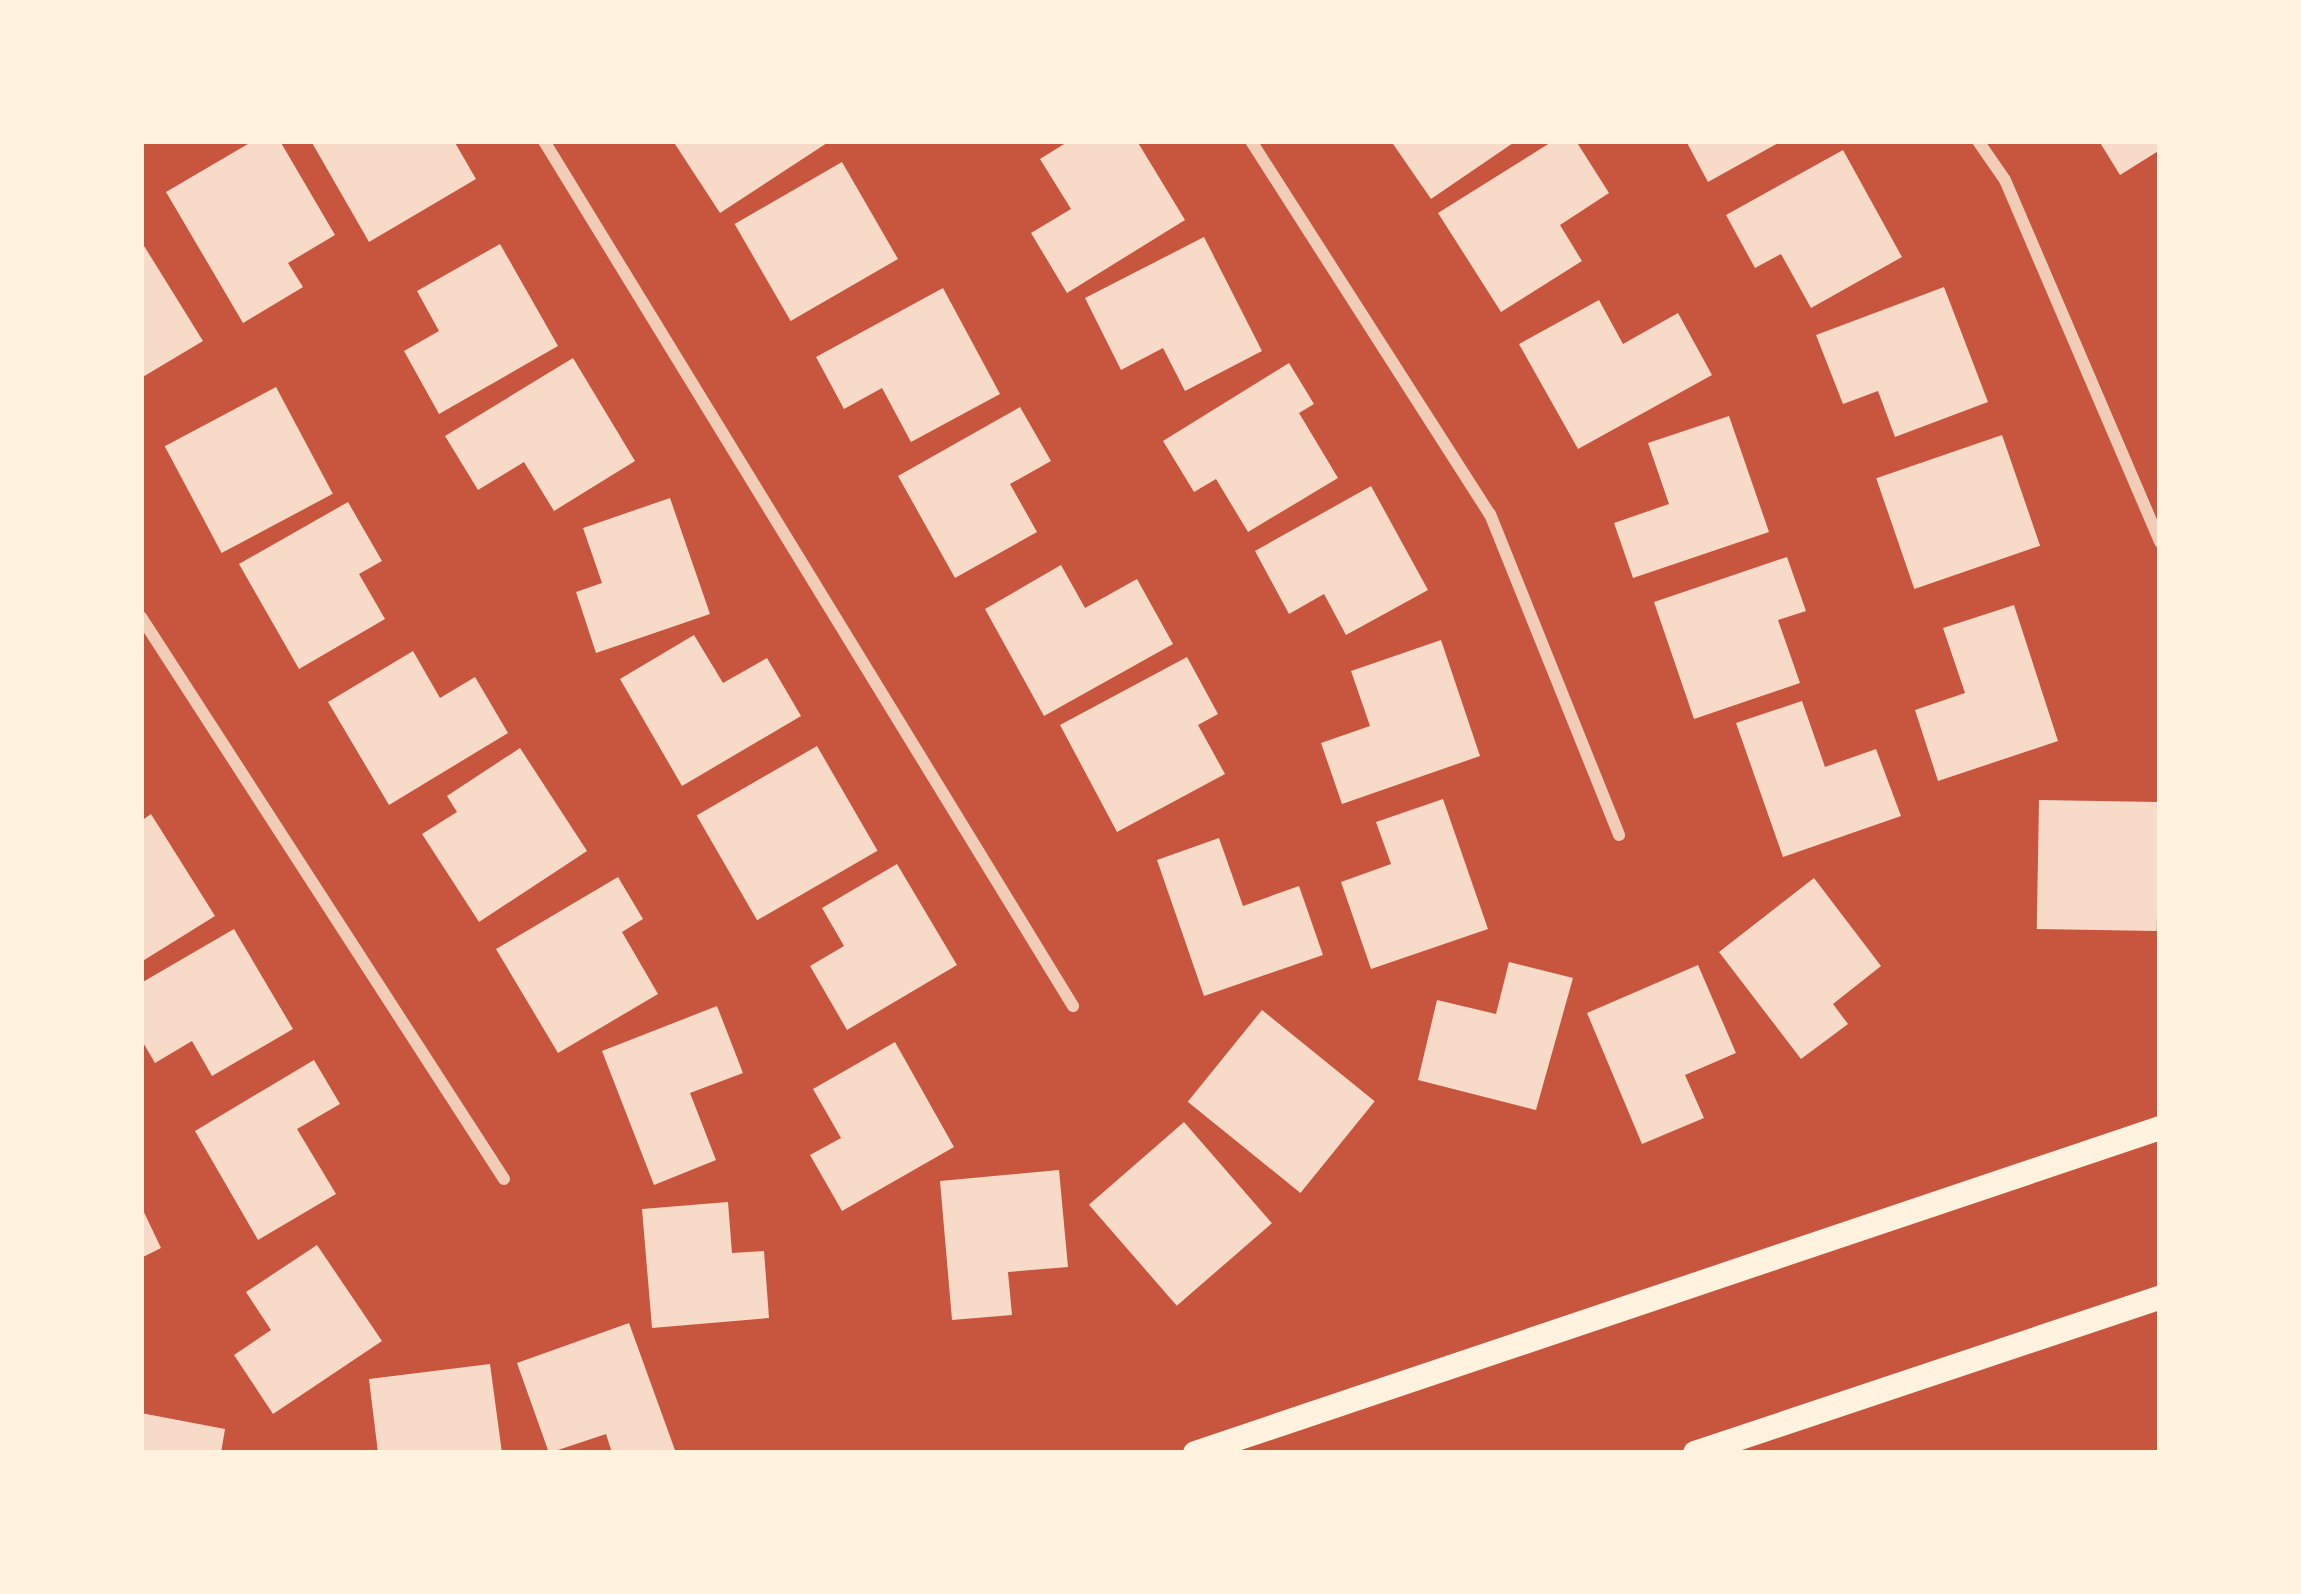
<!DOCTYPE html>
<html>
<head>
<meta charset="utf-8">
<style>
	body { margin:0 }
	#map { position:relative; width:2301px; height:1594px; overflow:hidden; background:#c8553d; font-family:Arial,sans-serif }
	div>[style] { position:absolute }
	.building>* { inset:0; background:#f7dbc8; transform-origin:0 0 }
	.minor>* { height:12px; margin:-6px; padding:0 6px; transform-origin:6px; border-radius:6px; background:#f1ccb7 }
	.secondary>* { height:24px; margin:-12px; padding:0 12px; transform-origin:12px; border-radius:12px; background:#fff3e0 }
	span { translate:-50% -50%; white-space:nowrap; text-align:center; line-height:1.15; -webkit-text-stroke:10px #fff3e0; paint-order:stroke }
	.frame { position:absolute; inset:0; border:144px solid #fff3e0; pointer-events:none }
</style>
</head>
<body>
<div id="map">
	<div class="building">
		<div style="clip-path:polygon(253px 141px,280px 141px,335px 235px,288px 263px,303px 287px,243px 323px,166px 192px)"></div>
		<div style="clip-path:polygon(311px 141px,454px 141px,476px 179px,369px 242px)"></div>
		<div style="clip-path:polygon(673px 141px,830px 141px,720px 213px)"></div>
		<div style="clip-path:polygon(1069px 141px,1137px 141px,1185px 220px,1067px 293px,1031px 233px,1071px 209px,1040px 159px)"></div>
		<div style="clip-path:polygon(1391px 141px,1516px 141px,1431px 199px)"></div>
		<div style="clip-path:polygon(1553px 141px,1576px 141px,1609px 193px,1560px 225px,1582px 261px,1501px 312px,1438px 213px)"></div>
		<div style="clip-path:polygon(1686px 141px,1782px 141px,1708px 182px)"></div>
		<div style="clip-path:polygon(2099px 141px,2160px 141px,2160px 150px,2120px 175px)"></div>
		<div style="clip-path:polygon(1843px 150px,1902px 257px,1811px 308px,1781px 254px,1755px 268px,1726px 215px)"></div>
		<div style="left:842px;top:162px;width:112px;height:124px;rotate:60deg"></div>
		<div style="clip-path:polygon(1204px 237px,1262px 351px,1185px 391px,1163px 348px,1121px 370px,1085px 298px)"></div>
		<div style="clip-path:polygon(141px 241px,203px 341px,141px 378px)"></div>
		<div style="clip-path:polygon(500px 244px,558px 346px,439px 414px,404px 351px,439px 331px,417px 291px)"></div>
		<div style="clip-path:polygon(1944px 287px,1988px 402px,1895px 437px,1878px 391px,1843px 404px,1816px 335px)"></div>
		<div style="clip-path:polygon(943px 288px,1000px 394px,911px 442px,882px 388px,844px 409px,816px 357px)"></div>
		<div style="clip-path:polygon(1599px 300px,1623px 344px,1678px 313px,1712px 375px,1578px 449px,1519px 344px)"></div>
		<div style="clip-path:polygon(573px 358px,635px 461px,554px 511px,524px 462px,478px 490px,445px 436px)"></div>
		<div style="clip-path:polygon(1289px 363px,1314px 404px,1299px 413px,1338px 478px,1248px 532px,1216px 479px,1194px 492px,1163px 441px)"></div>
		<div style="left:276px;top:387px;width:121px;height:126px;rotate:62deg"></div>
		<div style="clip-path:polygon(1020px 407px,1051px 461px,1010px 484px,1037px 532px,955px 578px,898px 476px)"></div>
		<div style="clip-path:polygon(1729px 416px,1769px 532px,1633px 578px,1614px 523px,1669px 504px,1648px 443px)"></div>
		<div style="left:2002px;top:435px;width:117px;height:133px;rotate:71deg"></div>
		<div style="clip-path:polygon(1371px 486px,1428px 590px,1346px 635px,1324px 594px,1289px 614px,1255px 551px)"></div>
		<div style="clip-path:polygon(670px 498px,710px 614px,596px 653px,576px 592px,602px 583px,583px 528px)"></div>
		<div style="clip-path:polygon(348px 502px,382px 561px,359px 574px,385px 619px,299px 669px,239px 564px)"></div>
		<div style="clip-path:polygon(1787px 557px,1806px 611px,1778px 620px,1800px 683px,1694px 719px,1654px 602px)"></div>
		<div style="clip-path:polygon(1061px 565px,1085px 608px,1137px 579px,1173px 644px,1044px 716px,985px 609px)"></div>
		<div style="clip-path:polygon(2014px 605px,2058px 741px,1938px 781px,1915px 710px,1965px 693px,1943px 628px)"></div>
		<div style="clip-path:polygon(694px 635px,723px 683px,767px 658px,801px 716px,682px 786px,620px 679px)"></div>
		<div style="clip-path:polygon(1441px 640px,1480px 756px,1342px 804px,1321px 743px,1370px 726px,1351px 671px)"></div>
		<div style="clip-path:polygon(413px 651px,440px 698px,475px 677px,508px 733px,389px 805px,328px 702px)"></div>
		<div style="clip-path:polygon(1187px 657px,1218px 714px,1198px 725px,1225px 774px,1117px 832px,1060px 725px)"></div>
		<div style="clip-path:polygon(1802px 701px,1825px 767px,1876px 749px,1901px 816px,1783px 857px,1736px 723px)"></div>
		<div style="left:817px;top:746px;width:121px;height:139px;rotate:60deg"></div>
		<div style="clip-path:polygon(520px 748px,587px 851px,479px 922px,422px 834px,457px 812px,447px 796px)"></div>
		<div style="clip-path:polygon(1443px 799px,1488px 929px,1371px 969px,1341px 882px,1391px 864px,1376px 822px)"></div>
		<div style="left:2039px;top:800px;width:120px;height:129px;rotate:1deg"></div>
		<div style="clip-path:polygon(151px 814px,215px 916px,141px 962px,141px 821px)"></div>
		<div style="clip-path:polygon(1219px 838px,1243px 906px,1299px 886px,1323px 955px,1204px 996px,1157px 860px)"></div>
		<div style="clip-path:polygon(897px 864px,957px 965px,847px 1030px,810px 966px,844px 946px,822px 908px)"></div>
		<div style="clip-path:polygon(618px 877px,643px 919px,622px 932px,658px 994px,558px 1053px,496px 949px)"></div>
		<div style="clip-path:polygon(1814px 878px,1881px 966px,1833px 1004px,1848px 1024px,1801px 1059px,1719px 952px)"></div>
		<div style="clip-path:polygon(234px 929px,293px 1029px,212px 1076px,192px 1041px,155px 1063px,141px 1039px,141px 983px)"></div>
		<div style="clip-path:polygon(1509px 962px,1573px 978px,1536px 1110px,1418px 1080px,1437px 1000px,1496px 1014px)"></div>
		<div style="clip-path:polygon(1698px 965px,1736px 1053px,1685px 1075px,1704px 1118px,1642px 1144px,1587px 1013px)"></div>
		<div style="clip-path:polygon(717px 1006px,743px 1073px,690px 1093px,716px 1160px,654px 1185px,602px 1051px)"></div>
		<div style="left:1262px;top:1010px;width:145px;height:118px;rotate:39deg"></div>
		<div style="clip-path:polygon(895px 1042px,954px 1147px,842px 1211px,810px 1155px,841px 1138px,813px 1089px)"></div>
		<div style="clip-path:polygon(314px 1060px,340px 1104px,297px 1129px,336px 1194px,258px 1240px,195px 1131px)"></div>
		<div style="left:1184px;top:1122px;width:134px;height:126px;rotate:49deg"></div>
		<div style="clip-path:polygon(1059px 1170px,1068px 1267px,1008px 1272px,1012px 1315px,952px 1320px,940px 1181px)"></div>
		<div style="clip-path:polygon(728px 1202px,732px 1253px,764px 1251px,769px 1318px,652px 1328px,642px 1209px)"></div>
		<div style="clip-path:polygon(141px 1206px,161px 1248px,141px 1258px)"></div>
		<div style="clip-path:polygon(317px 1245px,382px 1341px,273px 1414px,234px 1355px,271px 1330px,246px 1292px)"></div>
		<div style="clip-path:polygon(629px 1323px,676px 1453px,612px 1453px,606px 1434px,549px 1453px,517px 1363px)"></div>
		<div style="clip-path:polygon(490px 1364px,502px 1453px,378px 1453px,369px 1379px)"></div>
		<div style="clip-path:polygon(141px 1413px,225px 1429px,221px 1453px,141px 1453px)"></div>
	</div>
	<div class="minor">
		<div style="left:544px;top:141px;width:1014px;rotate:58.55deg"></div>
		<div style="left:1251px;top:141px;width:443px;rotate:57.4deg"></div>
		<div style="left:1490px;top:514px;width:346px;rotate:68.1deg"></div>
		<div style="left:1978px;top:141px;width:47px;rotate:55.3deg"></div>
		<div style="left:2005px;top:180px;width:394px;rotate:66.8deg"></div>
		<div style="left:141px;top:617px;width:669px;rotate:57.14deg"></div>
	</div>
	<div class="secondary">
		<div style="left:1195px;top:1453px;width:1018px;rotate:-18.61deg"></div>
		<div style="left:1695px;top:1453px;width:490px;rotate:-18.5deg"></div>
	</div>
	<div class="frame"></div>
</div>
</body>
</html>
